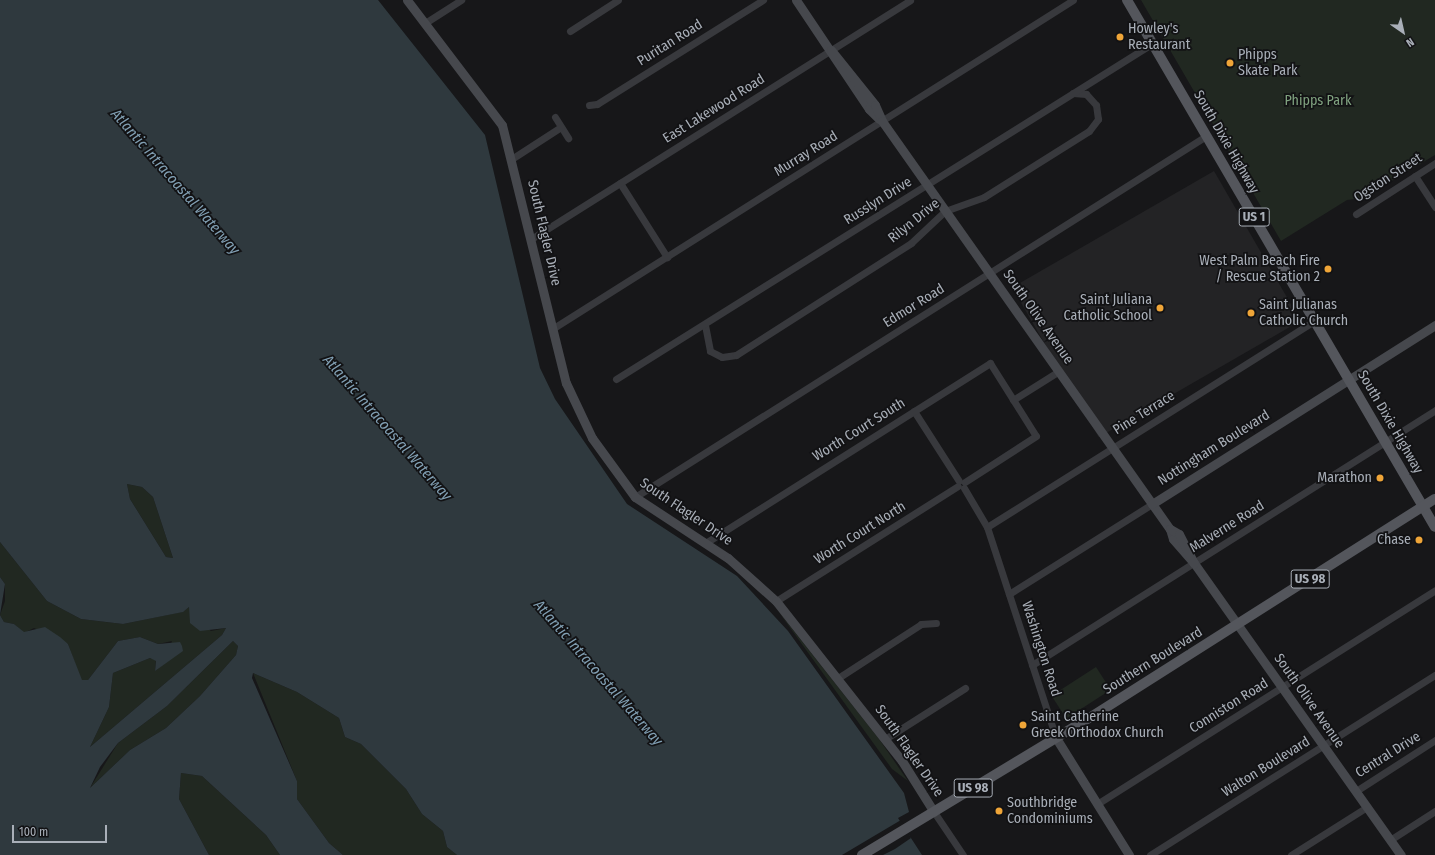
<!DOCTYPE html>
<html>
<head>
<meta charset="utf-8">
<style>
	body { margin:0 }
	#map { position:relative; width:1435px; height:855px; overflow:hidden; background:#171719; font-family:"Fira Sans Condensed",sans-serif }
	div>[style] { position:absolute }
	.built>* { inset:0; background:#232325; transform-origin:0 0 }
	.green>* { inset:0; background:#212821; transform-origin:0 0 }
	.water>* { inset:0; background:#2f393e }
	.pier>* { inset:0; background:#171719 }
	.street>* { height:7px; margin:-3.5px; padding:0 3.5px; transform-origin:3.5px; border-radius:3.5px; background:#38393d }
	.secondary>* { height:9px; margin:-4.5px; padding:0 4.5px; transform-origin:4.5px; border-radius:4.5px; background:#46484d }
	.primary>* { height:10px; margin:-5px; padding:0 5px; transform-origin:5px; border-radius:5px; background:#54565c }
	.dots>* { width:11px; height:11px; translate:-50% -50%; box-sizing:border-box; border:2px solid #121214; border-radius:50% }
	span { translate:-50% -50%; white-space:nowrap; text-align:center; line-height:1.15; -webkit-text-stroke:3.5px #121214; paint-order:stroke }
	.shield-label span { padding:1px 3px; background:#121214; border:1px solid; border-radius:3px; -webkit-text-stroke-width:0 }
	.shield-label { font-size:13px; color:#a9afb8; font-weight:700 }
	.poi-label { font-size:14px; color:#a9afb8 }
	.left { translate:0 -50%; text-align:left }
	.right { translate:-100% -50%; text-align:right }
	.street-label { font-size:14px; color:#a9afb8 }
	.park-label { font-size:14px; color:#81a380 }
	.water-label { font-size:15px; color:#819fb3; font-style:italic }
	.north { position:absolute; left:1383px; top:12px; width:40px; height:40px; -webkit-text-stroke:3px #121214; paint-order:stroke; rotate:146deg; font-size:11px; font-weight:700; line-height:16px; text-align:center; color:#a9afb8 }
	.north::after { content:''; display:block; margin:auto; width:14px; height:18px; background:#a9afb8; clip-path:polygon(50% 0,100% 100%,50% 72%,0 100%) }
	.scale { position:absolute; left:12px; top:825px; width:95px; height:18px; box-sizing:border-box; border:2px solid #a9afb8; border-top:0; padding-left:5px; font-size:12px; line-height:14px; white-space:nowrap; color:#a9afb8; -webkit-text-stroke:3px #121214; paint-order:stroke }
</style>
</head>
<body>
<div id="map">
	<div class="built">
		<div style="left:1214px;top:171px;width:173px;height:233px;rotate:60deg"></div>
	</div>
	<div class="green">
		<div style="clip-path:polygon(1141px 0,1435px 0,1435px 155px,1363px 198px,1347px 200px,1281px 241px)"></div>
		<div style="clip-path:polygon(127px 484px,142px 487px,153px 497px,173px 558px,166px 557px,130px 499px)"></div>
		<div style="clip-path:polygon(0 542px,47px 601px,81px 619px,123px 624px,182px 612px,189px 607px,192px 616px,211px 631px,226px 628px,222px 635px,90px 747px,109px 707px,113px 673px,150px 658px,156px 660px,155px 671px,165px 663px,172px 641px,158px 644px,140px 637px,118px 641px,88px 680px,81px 680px,68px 644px,34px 628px,24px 633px,14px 624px,4px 622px,0 615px,5px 601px,5px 584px,0 577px)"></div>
		<div style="clip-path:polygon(778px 611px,879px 739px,908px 781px,892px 769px)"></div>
		<div style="clip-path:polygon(233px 641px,238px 646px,236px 655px,200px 696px,166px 728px,130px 750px,90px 788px,118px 743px,167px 706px)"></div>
		<div style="left:1096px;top:667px;width:27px;height:53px;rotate:57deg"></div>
		<div style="clip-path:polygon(253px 673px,297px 692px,339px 718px,345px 737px,361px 744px,406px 789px,422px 814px,443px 831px,447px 847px,457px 855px,343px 855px,329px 843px,297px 799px,297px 781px)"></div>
		<div style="clip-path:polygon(181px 773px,202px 776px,266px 835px,280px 855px,209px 855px,179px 799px)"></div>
	</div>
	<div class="water">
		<div style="clip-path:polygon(evenodd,0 0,378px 0,485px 135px,540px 368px,555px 399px,627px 504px,737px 576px,788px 631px,904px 793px,909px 812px,898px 818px,922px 855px,457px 855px,447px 847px,443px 831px,422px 814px,406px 789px,361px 744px,345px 737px,339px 718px,297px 692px,253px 673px,252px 678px,297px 781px,297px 799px,329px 843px,343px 855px,280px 855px,266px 835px,202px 776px,181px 773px,179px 799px,209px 855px,0 855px,0 577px,5px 584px,0 615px,4px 622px,14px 624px,24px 632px,45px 627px,60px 637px,68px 644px,82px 680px,88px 680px,118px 641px,140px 637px,158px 644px,180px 642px,182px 646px,183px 651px,155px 671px,156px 661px,150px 658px,113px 673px,109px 707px,90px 747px,222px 635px,226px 628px,200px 631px,190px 623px,189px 607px,183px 612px,123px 624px,81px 619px,47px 601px,0 542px,0 0,127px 484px,142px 487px,153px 497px,173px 558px,166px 557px,130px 499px,127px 484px,0 0,233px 641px,238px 646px,236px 655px,200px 696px,166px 728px,130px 750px,90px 788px,100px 767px,118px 743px,167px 706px,233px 641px)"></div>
	</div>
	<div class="pier">
		<div style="clip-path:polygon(901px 820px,911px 838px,895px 849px,883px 855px,842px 855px)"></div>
	</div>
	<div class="street">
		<div style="left:425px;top:23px;width:43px;rotate:-32.6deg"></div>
		<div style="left:570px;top:31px;width:57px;rotate:-32.9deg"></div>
		<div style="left:589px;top:105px;width:8px;rotate:-7deg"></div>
		<div style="left:597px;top:104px;width:196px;rotate:-32.1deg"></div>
		<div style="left:555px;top:117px;width:25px;rotate:58deg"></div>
		<div style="left:513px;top:158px;width:57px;rotate:-32.9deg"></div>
		<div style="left:1415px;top:176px;width:37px;rotate:57deg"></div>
		<div style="left:620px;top:183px;width:88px;rotate:57.6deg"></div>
		<div style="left:1356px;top:214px;width:94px;rotate:-32.8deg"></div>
		<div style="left:531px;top:239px;width:448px;rotate:-32.2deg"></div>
		<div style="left:705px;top:325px;width:26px;rotate:79deg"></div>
		<div style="left:710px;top:351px;width:13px;rotate:27deg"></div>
		<div style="left:722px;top:357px;width:14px;rotate:-8deg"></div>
		<div style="left:736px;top:355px;width:208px;rotate:-32.6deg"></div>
		<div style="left:911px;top:243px;width:47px;rotate:-43.3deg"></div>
		<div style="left:945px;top:211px;width:41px;rotate:-19.7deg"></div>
		<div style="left:984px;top:197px;width:124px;rotate:-32.2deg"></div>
		<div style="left:1089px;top:131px;width:15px;rotate:-53deg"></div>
		<div style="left:1098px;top:119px;width:14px;rotate:-98deg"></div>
		<div style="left:1096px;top:105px;width:15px;rotate:-132deg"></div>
		<div style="left:1086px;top:94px;width:13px;rotate:-176deg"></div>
		<div style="left:552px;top:329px;width:616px;rotate:-32.27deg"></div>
		<div style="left:616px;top:379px;width:633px;rotate:-32.03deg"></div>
		<div style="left:1013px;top:400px;width:54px;rotate:-32.2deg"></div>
		<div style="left:914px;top:411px;width:83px;rotate:57.3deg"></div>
		<div style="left:964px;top:488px;width:45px;rotate:59.5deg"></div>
		<div style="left:987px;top:527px;width:222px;rotate:71.9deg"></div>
		<div style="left:635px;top:497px;width:676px;rotate:-32.3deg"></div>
		<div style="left:987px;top:527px;width:386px;rotate:-32.2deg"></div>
		<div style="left:707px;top:542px;width:335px;rotate:-32.3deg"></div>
		<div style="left:990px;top:363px;width:86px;rotate:57.8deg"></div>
		<div style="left:1036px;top:436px;width:85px;rotate:147.1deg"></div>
		<div style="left:1009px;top:594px;width:169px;rotate:-32.2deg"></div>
		<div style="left:776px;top:601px;width:215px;rotate:-32.3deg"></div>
		<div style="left:1032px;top:665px;width:477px;rotate:-32.3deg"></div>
		<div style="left:838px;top:678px;width:99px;rotate:-33deg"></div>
		<div style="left:921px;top:624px;width:15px;rotate:-4deg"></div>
		<div style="left:885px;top:739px;width:95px;rotate:-32.5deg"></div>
		<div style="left:1356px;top:791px;width:94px;rotate:-32.8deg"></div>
		<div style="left:1097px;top:804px;width:400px;rotate:-32.3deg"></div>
		<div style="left:934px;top:812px;width:52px;rotate:56deg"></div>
		<div style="left:1390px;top:840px;width:54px;rotate:-32.8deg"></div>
		<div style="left:1150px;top:855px;width:337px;rotate:-32.3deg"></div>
		<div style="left:1291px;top:855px;width:90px;rotate:-32.3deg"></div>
	</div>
	<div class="secondary">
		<div style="left:407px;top:0;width:157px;rotate:52.8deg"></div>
		<div style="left:502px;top:125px;width:266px;rotate:76.1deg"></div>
		<div style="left:566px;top:383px;width:61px;rotate:64.7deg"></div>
		<div style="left:592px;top:438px;width:73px;rotate:53.9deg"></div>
		<div style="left:635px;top:497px;width:111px;rotate:33.3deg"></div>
		<div style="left:728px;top:558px;width:64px;rotate:41.9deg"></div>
		<div style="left:776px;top:601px;width:204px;rotate:51.8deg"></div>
		<div style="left:902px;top:761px;width:60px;rotate:57.9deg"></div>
		<div style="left:796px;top:0;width:131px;rotate:56.2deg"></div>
		<div style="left:869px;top:109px;width:14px;rotate:45deg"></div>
		<div style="left:831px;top:50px;width:70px;rotate:51.3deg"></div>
		<div style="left:875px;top:105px;width:17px;rotate:66deg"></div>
		<div style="left:882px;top:121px;width:499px;rotate:54.8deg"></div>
		<div style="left:1170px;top:529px;width:10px;rotate:73deg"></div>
		<div style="left:1173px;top:539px;width:32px;rotate:49deg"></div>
		<div style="left:1194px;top:563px;width:358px;rotate:54.7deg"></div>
		<div style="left:1152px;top:504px;width:335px;rotate:-32.3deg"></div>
		<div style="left:1170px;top:529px;width:10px;rotate:29deg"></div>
		<div style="left:1179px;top:534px;width:33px;rotate:63deg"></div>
		<div style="left:1056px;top:738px;width:138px;rotate:58deg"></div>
	</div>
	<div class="primary">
		<div style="left:1127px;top:0;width:610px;rotate:59.7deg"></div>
		<div style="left:862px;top:855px;width:267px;rotate:-31.1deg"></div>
		<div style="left:1091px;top:717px;width:407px;rotate:-32.4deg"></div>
	</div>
	<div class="dots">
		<div style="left:1120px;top:37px;background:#efa538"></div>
		<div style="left:1230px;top:63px;background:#efa538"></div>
		<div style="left:1328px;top:269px;background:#efa538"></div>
		<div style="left:1160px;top:308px;background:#efa538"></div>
		<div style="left:1251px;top:313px;background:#efa538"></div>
		<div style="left:1380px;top:478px;background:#efa538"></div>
		<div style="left:1419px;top:540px;background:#efa538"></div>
		<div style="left:1023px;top:725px;background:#efa538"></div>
		<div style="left:999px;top:811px;background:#efa538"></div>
	</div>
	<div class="shield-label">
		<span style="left:1254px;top:217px">US 1</span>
		<span style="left:1310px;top:579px">US 98</span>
		<span style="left:973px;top:788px">US 98</span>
	</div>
	<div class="poi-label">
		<span class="left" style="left:1128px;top:37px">Howley's<br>Restaurant</span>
		<span class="left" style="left:1238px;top:63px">Phipps<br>Skate Park</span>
		<span class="right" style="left:1320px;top:269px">West Palm Beach Fire<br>/ Rescue Station 2</span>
		<span class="right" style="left:1152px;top:308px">Saint Juliana<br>Catholic School</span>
		<span class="left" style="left:1259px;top:313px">Saint Julianas<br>Catholic Church</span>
		<span class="right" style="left:1372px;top:478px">Marathon</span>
		<span class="right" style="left:1411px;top:540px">Chase</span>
		<span class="left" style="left:1031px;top:725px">Saint Catherine<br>Greek Orthodox Church</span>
		<span class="left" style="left:1007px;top:811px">Southbridge<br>Condominiums</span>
	</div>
	<div class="street-label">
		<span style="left:670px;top:43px;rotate:-32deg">Puritan Road</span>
		<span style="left:714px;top:109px;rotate:-32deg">East Lakewood Road</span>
		<span style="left:1226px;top:142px;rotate:60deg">South Dixie Highway</span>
		<span style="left:806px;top:154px;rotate:-32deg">Murray Road</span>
		<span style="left:1388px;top:178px;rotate:-33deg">Ogston Street</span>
		<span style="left:878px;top:201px;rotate:-32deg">Russlyn Drive</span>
		<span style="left:914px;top:221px;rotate:-39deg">Rilyn Drive</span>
		<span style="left:544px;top:233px;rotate:77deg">South Flagler Drive</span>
		<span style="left:914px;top:306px;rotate:-32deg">Edmor Road</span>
		<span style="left:1038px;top:317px;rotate:55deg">South Olive Avenue</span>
		<span style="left:1144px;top:413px;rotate:-32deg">Pine Terrace</span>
		<span style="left:1390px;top:422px;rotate:60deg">South Dixie Highway</span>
		<span style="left:859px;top:430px;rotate:-32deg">Worth Court South</span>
		<span style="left:1214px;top:448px;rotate:-32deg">Nottingham Boulevard</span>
		<span style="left:686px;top:512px;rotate:34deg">South Flagler Drive</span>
		<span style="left:1227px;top:527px;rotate:-32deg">Malverne Road</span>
		<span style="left:860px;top:533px;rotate:-32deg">Worth Court North</span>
		<span style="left:1041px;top:649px;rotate:72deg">Washington Road</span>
		<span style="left:1153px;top:661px;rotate:-32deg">Southern Boulevard</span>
		<span style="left:1309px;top:701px;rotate:55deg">South Olive Avenue</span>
		<span style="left:1229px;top:706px;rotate:-32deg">Conniston Road</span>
		<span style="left:909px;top:751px;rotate:55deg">South Flagler Drive</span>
		<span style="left:1388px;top:755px;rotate:-32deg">Central Drive</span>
		<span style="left:1266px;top:767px;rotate:-32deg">Walton Boulevard</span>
	</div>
	<div class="park-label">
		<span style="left:1318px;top:101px">Phipps Park</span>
	</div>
	<div class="water-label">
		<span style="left:175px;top:182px;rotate:49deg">Atlantic Intracoastal Waterway</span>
		<span style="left:387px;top:428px;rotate:49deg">Atlantic Intracoastal Waterway</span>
		<span style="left:598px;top:673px;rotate:49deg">Atlantic Intracoastal Waterway</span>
	</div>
	<div class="north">N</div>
	<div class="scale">100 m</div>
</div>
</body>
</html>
